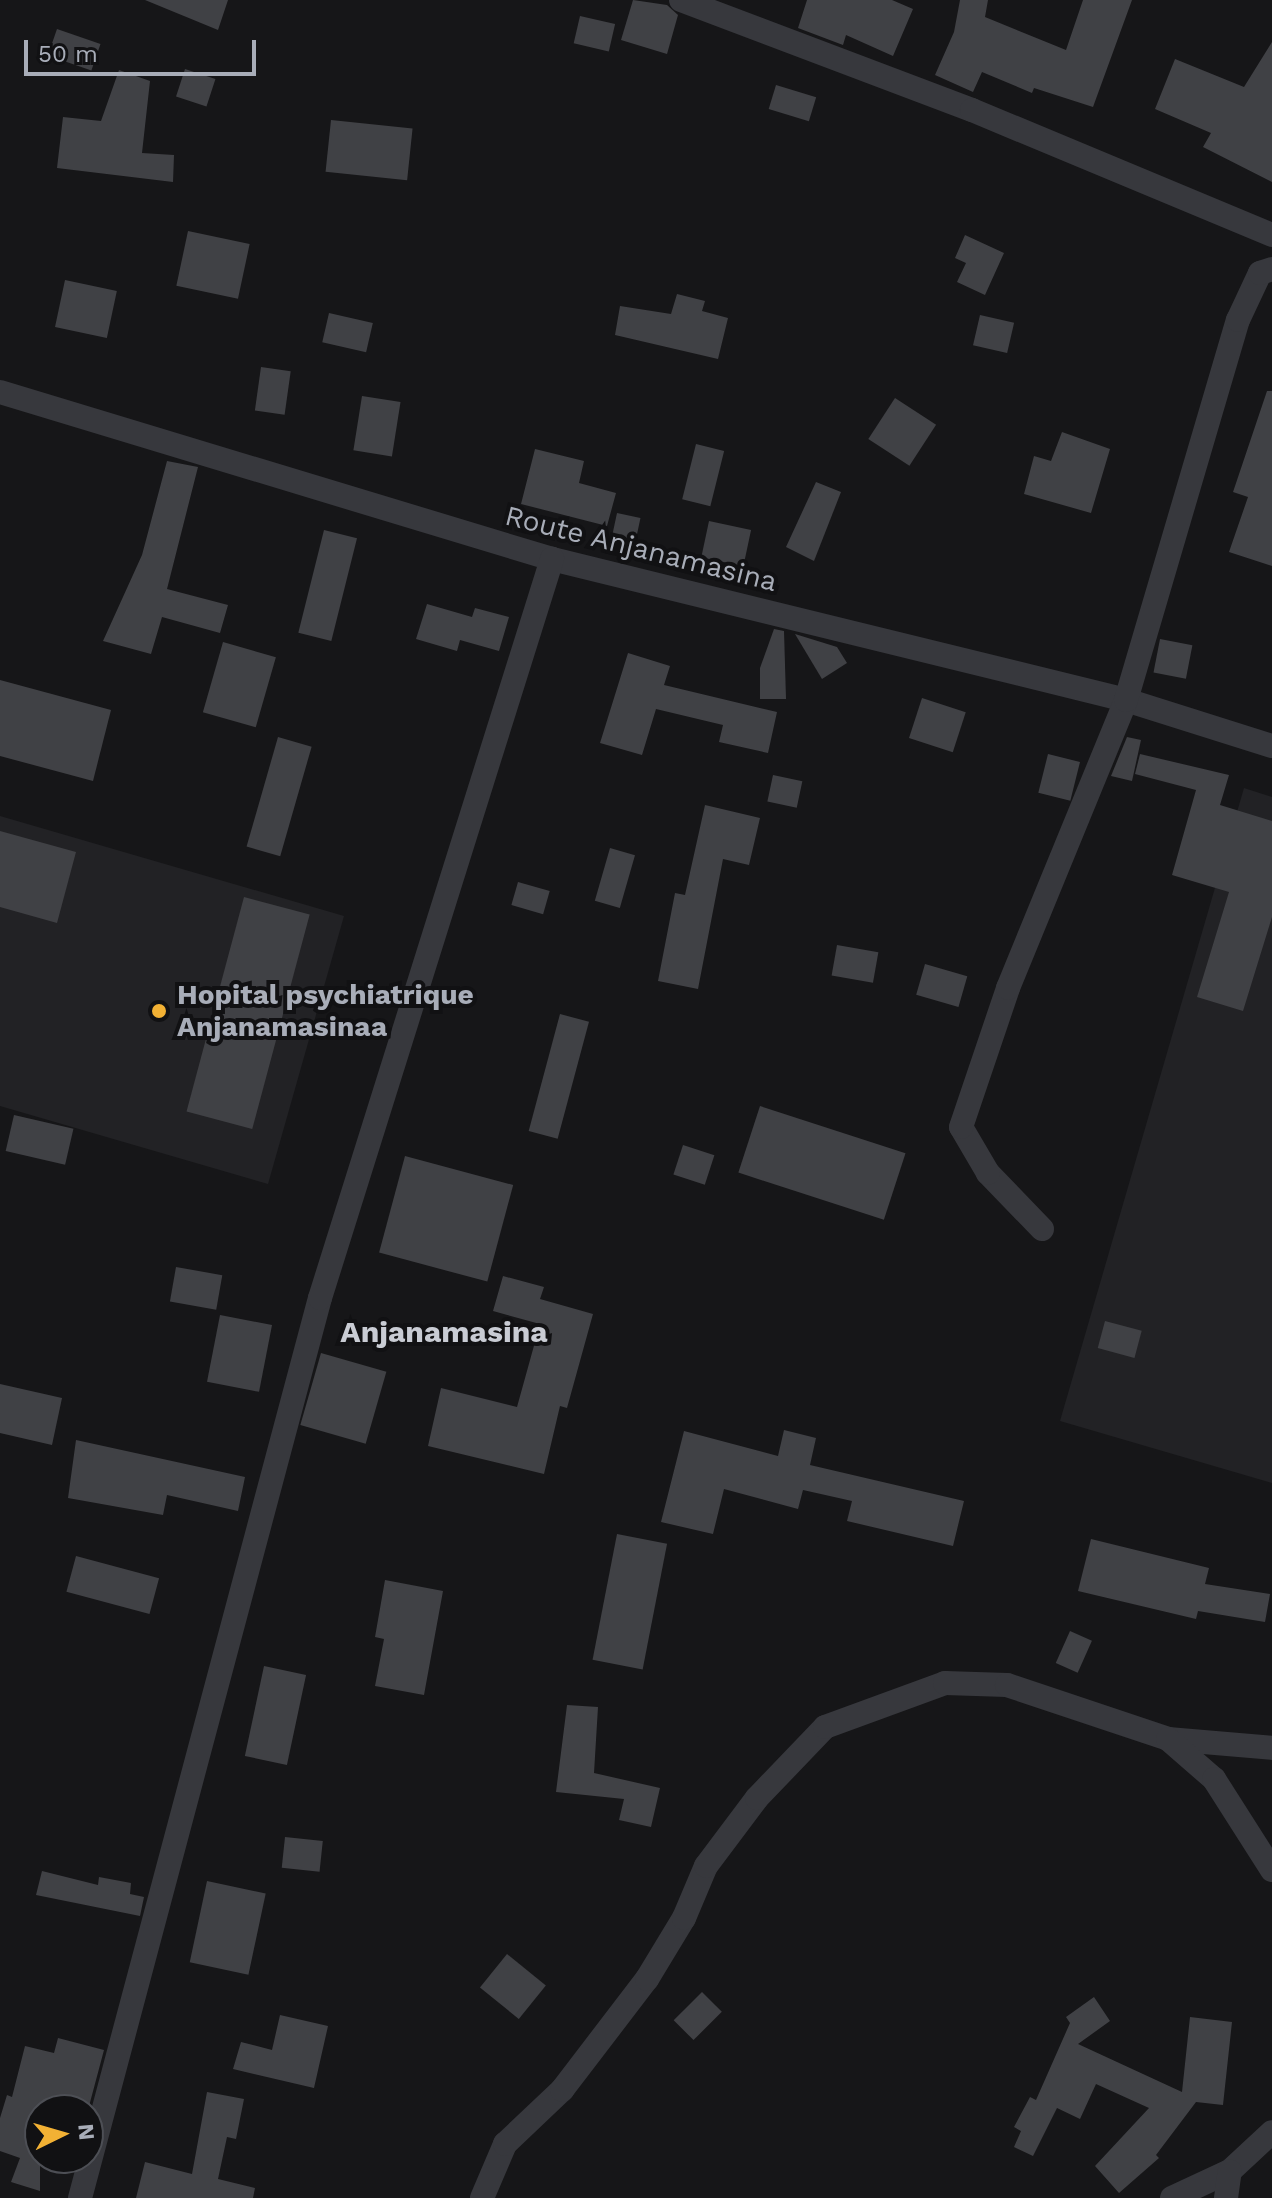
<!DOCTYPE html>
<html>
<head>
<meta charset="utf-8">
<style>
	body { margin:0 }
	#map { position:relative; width:1272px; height:2198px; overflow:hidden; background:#161618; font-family:"Work Sans",sans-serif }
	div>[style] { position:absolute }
	.built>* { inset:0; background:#222225 }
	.building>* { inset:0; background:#404145; transform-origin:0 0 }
	.street>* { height:24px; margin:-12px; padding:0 12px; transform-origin:12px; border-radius:12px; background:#37383d }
	.dots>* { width:22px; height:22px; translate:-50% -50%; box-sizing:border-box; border:4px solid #111113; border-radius:50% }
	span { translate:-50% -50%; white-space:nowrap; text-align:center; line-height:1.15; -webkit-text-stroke:8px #111113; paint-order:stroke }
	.street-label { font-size:28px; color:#a8adb8 }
	.poi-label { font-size:28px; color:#a8adb8; font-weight:700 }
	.left { translate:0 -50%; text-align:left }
	.neighbourhood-label { font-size:30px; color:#c9ccd4; font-weight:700 }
	.north { position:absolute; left:24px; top:2094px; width:80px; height:80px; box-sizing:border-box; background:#111113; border:2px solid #4d4f55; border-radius:50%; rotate:85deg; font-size:22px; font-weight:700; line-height:32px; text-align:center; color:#a8adb8 }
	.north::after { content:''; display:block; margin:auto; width:28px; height:36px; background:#f2b134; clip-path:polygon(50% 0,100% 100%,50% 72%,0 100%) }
	.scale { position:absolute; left:24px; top:40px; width:232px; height:36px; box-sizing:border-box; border:4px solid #a8adb8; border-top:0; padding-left:10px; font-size:24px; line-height:28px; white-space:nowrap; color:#a8adb8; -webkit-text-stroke:6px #111113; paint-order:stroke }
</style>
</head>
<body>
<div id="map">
	<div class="built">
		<div style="clip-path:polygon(1244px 788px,1272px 797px,1272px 1483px,1060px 1421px)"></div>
		<div style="clip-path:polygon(0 816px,344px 916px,268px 1184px,0 1106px)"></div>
	</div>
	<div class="building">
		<div style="clip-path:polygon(145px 0,228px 0,218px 30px)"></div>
		<div style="clip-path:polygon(633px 0,667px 5px,678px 15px,667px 54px,621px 40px)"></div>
		<div style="clip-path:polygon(807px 0,892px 0,913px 9px,893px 56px,846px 35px,843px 45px,798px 28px)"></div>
		<div style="clip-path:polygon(960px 0,988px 0,985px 17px,1066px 50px,1083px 0,1132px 0,1093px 107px,1034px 88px,1032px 93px,982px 72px,973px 92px,935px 75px,954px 32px)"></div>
		<div style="left:580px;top:16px;width:36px;height:28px;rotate:13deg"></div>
		<div style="left:57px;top:29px;width:46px;height:28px;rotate:19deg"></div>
		<div style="clip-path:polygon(1272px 42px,1272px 182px,1203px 147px,1211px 133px,1155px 109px,1175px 59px,1244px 87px)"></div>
		<div style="left:185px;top:69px;width:32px;height:29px;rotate:18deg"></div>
		<div style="clip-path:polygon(119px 70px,150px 81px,142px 153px,174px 155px,173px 182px,57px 168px,63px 117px,101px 121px)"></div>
		<div style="left:776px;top:85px;width:42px;height:25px;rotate:17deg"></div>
		<div style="left:331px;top:120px;width:82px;height:52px;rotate:6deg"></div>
		<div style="left:188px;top:231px;width:63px;height:56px;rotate:12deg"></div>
		<div style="clip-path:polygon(965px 235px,1004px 253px,985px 295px,957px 282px,966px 263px,955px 258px)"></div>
		<div style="left:65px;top:280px;width:53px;height:48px;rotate:12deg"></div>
		<div style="clip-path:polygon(677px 294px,705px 301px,702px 311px,728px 318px,718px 359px,615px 335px,620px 306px,671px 314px)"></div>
		<div style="left:329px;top:313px;width:45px;height:30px;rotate:13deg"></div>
		<div style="left:980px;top:315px;width:35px;height:31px;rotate:13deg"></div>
		<div style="left:261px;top:367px;width:30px;height:44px;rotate:8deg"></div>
		<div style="clip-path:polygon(1267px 391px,1272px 391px,1272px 566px,1229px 552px,1248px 497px,1233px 492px)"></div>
		<div style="left:362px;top:396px;width:39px;height:55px;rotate:9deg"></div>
		<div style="left:895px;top:398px;width:49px;height:49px;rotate:33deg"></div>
		<div style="clip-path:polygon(1062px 432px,1110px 449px,1091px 513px,1024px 494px,1034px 456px,1051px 461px)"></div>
		<div style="left:696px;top:444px;width:29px;height:57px;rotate:14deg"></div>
		<div style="clip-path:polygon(535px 449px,584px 461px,579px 483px,616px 493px,607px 526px,521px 504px)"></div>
		<div style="clip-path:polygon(167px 461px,198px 467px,167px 589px,228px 605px,220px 633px,162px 617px,151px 654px,103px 641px,142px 555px)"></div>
		<div style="clip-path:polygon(816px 482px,841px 492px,814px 561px,786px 547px)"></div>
		<div style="left:617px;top:513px;width:24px;height:31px;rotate:12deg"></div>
		<div style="left:709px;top:521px;width:43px;height:37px;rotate:12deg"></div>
		<div style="left:324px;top:530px;width:34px;height:106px;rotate:14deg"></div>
		<div style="clip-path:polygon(427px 604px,472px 617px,475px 608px,509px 617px,499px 651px,460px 640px,457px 651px,416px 639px)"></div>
		<div style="clip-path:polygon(774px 629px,784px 631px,786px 699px,760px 699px,760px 668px)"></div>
		<div style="clip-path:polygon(795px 634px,837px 647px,847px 663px,822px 679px)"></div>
		<div style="left:1160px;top:639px;width:33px;height:34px;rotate:11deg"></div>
		<div style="left:223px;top:642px;width:55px;height:73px;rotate:16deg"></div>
		<div style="clip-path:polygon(628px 653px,670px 666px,664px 685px,777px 712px,768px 753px,719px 742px,723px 725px,656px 709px,642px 755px,600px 743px)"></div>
		<div style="clip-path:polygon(0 680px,111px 710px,93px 781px,0 756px)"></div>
		<div style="left:922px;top:698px;width:46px;height:42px;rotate:18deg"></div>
		<div style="left:278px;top:737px;width:35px;height:114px;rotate:16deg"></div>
		<div style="clip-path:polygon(1127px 737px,1141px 740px,1132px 781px,1111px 776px)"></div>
		<div style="left:1048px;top:754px;width:33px;height:40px;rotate:14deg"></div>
		<div style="clip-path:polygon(1140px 754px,1229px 775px,1220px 805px,1272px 821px,1272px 917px,1243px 1011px,1197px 997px,1229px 892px,1172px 875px,1196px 790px,1135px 774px)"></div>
		<div style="left:773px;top:775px;width:30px;height:27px;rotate:12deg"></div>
		<div style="clip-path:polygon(705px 805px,760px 818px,749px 865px,723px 859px,698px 989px,658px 981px,675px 893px,685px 895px)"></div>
		<div style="clip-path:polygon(0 831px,76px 852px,57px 923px,0 907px)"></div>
		<div style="left:610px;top:848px;width:26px;height:55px;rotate:16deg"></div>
		<div style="left:518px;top:882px;width:33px;height:24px;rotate:16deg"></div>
		<div style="left:244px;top:897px;width:68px;height:222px;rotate:15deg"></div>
		<div style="left:837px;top:945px;width:42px;height:31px;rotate:10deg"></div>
		<div style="left:925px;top:964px;width:44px;height:32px;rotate:16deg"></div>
		<div style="left:560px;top:1014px;width:30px;height:121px;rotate:15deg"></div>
		<div style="left:760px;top:1106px;width:153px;height:70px;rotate:18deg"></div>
		<div style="left:14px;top:1115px;width:61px;height:37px;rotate:13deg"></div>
		<div style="left:683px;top:1145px;width:33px;height:31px;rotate:18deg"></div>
		<div style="left:405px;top:1156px;width:112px;height:100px;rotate:15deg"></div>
		<div style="left:176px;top:1267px;width:47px;height:35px;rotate:10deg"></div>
		<div style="clip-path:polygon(503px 1276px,544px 1287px,540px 1299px,593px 1314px,567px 1408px,560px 1406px,544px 1474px,428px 1446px,441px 1388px,517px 1407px,540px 1324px,493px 1311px)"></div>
		<div style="left:220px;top:1315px;width:53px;height:68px;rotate:11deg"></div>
		<div style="left:1105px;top:1321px;width:38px;height:28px;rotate:15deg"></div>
		<div style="left:321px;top:1353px;width:68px;height:75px;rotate:16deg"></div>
		<div style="clip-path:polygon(0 1384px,62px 1398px,52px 1445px,0 1433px)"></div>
		<div style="clip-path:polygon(784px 1430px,816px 1438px,810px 1465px,964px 1501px,953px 1546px,847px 1521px,852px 1501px,803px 1490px,798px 1509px,724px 1489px,713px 1534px,661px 1522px,684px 1431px,778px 1456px)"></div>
		<div style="clip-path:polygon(76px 1440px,245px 1477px,238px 1511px,167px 1495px,163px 1515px,68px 1498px)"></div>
		<div style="left:617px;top:1534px;width:51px;height:128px;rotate:11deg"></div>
		<div style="clip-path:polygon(1091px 1539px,1209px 1568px,1205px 1584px,1270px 1594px,1265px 1622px,1198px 1611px,1196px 1619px,1078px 1591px)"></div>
		<div style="left:76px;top:1556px;width:86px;height:37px;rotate:15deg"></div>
		<div style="clip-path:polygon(385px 1580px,443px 1591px,424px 1695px,375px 1686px,384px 1639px,375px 1637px)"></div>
		<div style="left:1070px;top:1631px;width:24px;height:35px;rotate:24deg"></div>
		<div style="left:264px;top:1666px;width:43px;height:92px;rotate:12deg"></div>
		<div style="clip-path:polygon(567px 1705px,598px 1707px,594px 1773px,660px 1788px,651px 1827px,619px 1820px,624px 1799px,556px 1792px)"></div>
		<div style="left:285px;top:1837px;width:38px;height:31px;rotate:6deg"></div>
		<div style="clip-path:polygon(42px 1871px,98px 1885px,99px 1877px,131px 1883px,130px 1894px,144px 1897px,140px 1916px,36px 1895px)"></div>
		<div style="left:207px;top:1881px;width:60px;height:83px;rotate:12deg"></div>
		<div style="left:507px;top:1954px;width:50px;height:43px;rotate:39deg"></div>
		<div style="left:702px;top:1992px;width:28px;height:40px;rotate:45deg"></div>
		<div style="clip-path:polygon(1094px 1997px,1110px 2021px,1078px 2044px,1182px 2092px,1190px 2017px,1232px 2022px,1223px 2105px,1196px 2102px,1156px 2155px,1159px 2158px,1119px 2193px,1095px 2166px,1149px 2108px,1096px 2084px,1080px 2119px,1057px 2108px,1033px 2156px,1014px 2147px,1021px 2131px,1014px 2127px,1030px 2097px,1036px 2100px,1070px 2023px,1066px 2017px)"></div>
		<div style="clip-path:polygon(280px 2015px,328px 2026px,314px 2088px,233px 2069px,241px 2042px,272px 2050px)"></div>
		<div style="clip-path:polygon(58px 2038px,104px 2050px,88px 2110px,40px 2110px,40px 2191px,11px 2182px,20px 2158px,0 2151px,0 2118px,7px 2095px,12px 2097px,25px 2046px,54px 2053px)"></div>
		<div style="clip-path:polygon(207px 2092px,244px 2099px,236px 2139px,227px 2137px,218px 2179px,255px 2188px,253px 2198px,136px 2198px,145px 2162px,192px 2174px)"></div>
	</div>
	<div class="street">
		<div style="left:681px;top:0;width:311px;rotate:20.7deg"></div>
		<div style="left:972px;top:110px;width:325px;rotate:22.6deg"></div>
		<div style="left:0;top:392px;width:577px;rotate:16.83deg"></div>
		<div style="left:552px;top:559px;width:591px;rotate:13.8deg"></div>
		<div style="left:1126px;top:700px;width:153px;rotate:17.5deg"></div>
		<div style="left:1042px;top:1229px;width:78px;rotate:-134deg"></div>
		<div style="left:988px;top:1173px;width:53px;rotate:-120.4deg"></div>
		<div style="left:961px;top:1127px;width:147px;rotate:-71.3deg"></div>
		<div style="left:1008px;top:988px;width:311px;rotate:-67.7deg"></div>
		<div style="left:1126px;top:700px;width:396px;rotate:-73.6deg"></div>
		<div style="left:1238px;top:320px;width:52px;rotate:-64.9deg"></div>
		<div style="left:1260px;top:273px;width:13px;rotate:-18deg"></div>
		<div style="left:1168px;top:1739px;width:104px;rotate:4.9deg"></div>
		<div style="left:80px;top:2198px;width:931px;rotate:-75.07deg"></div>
		<div style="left:320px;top:1298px;width:775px;rotate:-72.57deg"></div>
		<div style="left:482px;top:2198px;width:59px;rotate:-66.9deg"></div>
		<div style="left:505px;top:2144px;width:79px;rotate:-43.5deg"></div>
		<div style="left:562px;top:2090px;width:140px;rotate:-52.6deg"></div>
		<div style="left:647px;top:1979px;width:71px;rotate:-58.8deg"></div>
		<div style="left:684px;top:1918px;width:56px;rotate:-67.1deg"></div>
		<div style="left:706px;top:1866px;width:85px;rotate:-53.1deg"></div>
		<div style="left:757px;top:1798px;width:98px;rotate:-46.2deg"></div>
		<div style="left:825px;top:1727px;width:128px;rotate:-20.1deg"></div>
		<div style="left:945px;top:1683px;width:62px;rotate:1.8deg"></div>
		<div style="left:1007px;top:1685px;width:170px;rotate:18.5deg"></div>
		<div style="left:1168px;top:1739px;width:61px;rotate:41deg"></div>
		<div style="left:1214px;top:1779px;width:108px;rotate:57.5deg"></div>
		<div style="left:1172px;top:2198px;width:64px;rotate:-25deg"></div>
		<div style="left:1230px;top:2171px;width:57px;rotate:-42.9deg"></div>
		<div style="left:1226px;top:2198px;width:27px;rotate:-82deg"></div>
	</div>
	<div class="dots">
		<div style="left:159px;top:1011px;background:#f2b134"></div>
	</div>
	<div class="street-label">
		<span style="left:641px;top:549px;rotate:14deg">Route Anjanamasina</span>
	</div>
	<div class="poi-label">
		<span class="left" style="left:177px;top:1011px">Hopital psychiatrique<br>Anjanamasinaa</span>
	</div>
	<div class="neighbourhood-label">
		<span style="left:444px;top:1332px">Anjanamasina</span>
	</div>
	<div class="north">N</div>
	<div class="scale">50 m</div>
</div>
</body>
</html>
